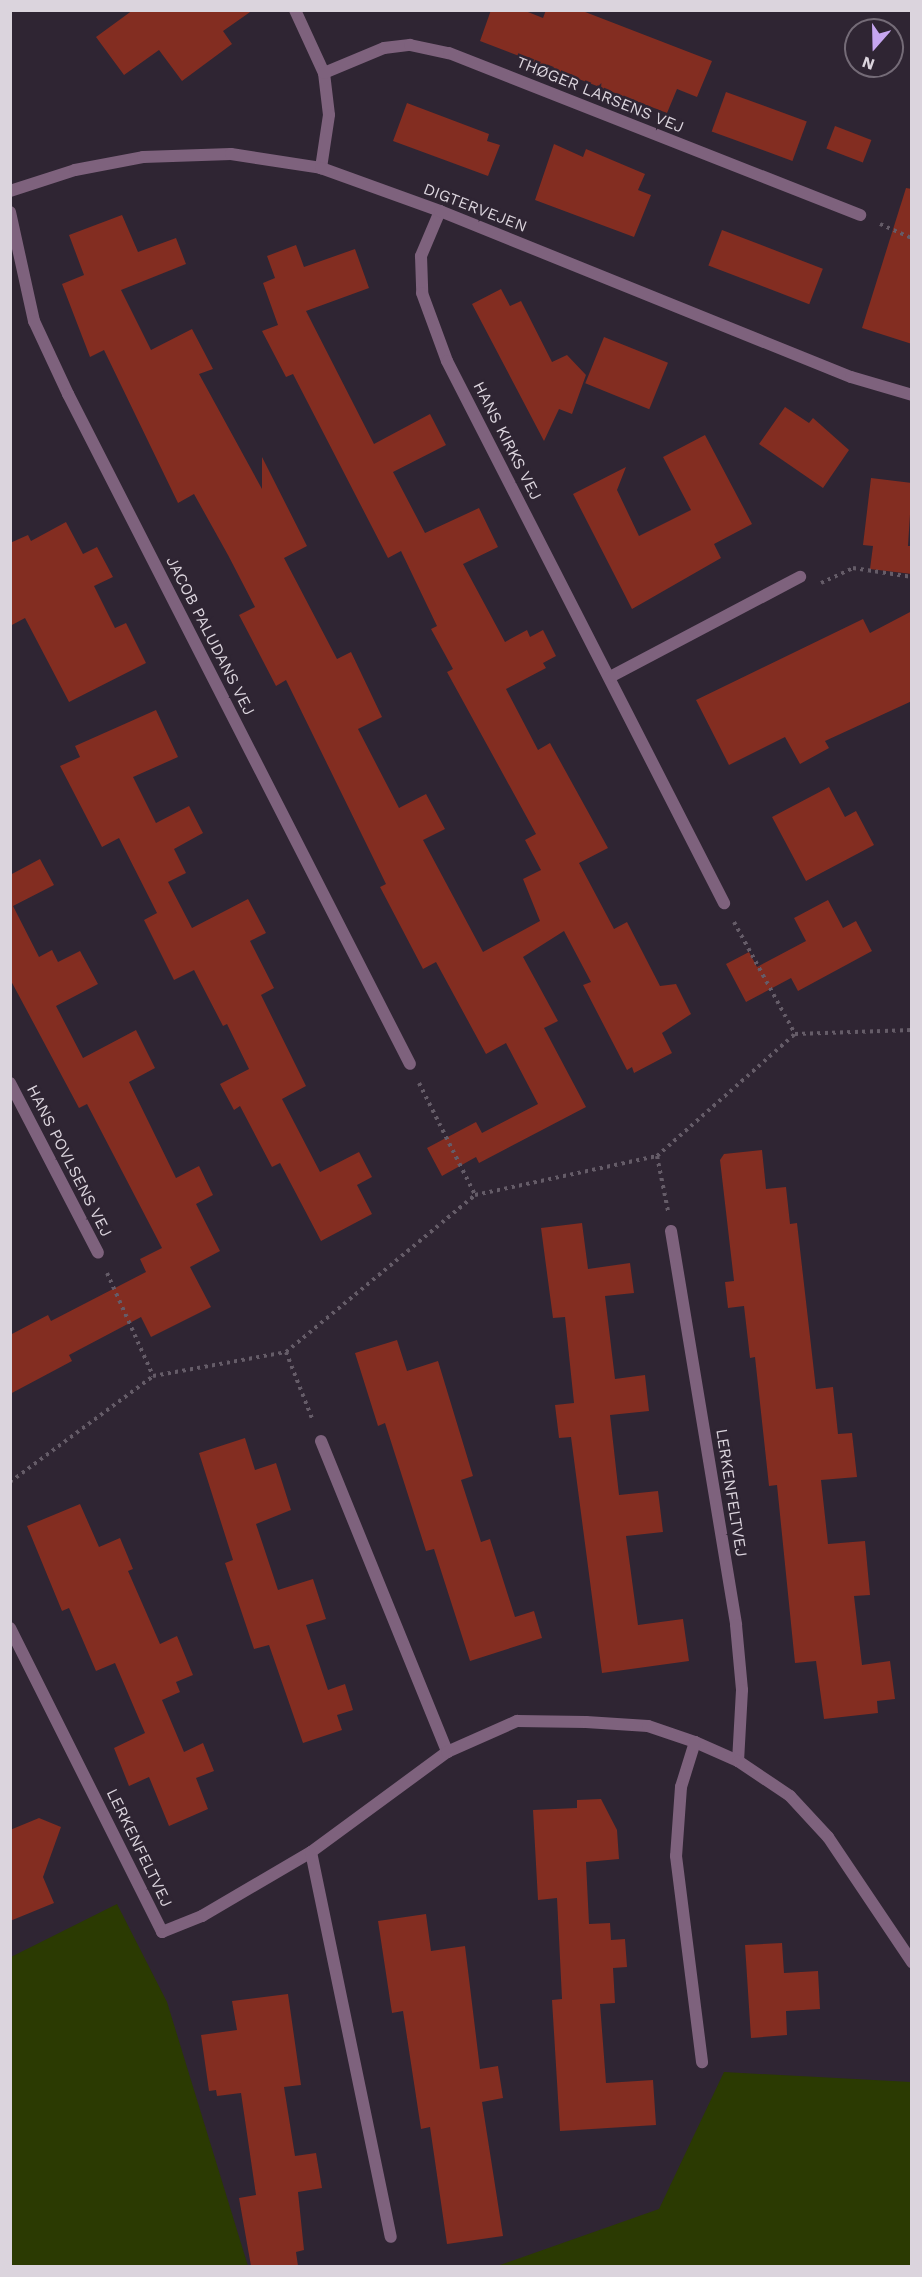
<!DOCTYPE html>
<html>
<head>
<meta charset="utf-8">
<style>
	body { margin:0 }
	#map { position:relative; width:922px; height:2277px; overflow:hidden; background:#2f2533; font-family:"Work Sans",sans-serif }
	div>[style] { position:absolute }
	.green>* { inset:0; background:#2b3a02 }
	.building>* { inset:0; background:#832d21; transform-origin:0 0 }
	.path>* { height:4px; margin-top:-2px; transform-origin:0; background:repeating-linear-gradient(90deg,#655c68 0 3px,transparent 0 7.5px) }
	.minor>* { height:12px; margin:-6px; padding:0 6px; transform-origin:6px; border-radius:6px; background:#7e627d }
	.tertiary>* { height:12px; margin:-6px; padding:0 6px; transform-origin:6px; border-radius:6px; background:#7e627d }
	span { translate:-50% -50%; white-space:nowrap; text-align:center; line-height:1.15; -webkit-text-stroke:5px #2f2533; paint-order:stroke }
	.street-label { font-size:16px; color:#dbd4dd }
	.frame { position:absolute; inset:0; border:12px solid #dbd4dd; pointer-events:none }
	.north { position:absolute; left:844px; top:18px; width:60px; height:60px; box-sizing:border-box; background:#2f2533; border:2px solid #746b77; border-radius:50%; rotate:200deg; font-size:16px; font-weight:700; line-height:24px; text-align:center; color:#dbd4dd }
	.north::after { content:''; display:block; margin:auto; width:21px; height:27px; background:#c6a6f0; clip-path:polygon(50% 0,100% 100%,50% 72%,0 100%) }
</style>
</head>
<body>
<div id="map">
	<div class="green">
		<div style="clip-path:polygon(117px 1904px,167px 2002px,248px 2266px,11px 2266px,11px 1957px)"></div>
		<div style="clip-path:polygon(724px 2072px,911px 2082px,911px 2266px,497px 2266px,659px 2209px)"></div>
	</div>
	<div class="building">
		<div style="clip-path:polygon(133px 10px,253px 10px,223px 31px,232px 44px,182px 81px,159px 50px,124px 75px,96px 37px)"></div>
		<div style="clip-path:polygon(491px 10px,523px 10px,543px 18px,546px 10px,580px 10px,712px 61px,697px 97px,677px 89px,667px 113px,480px 41px)"></div>
		<div style="left:726px;top:92px;width:86px;height:42px;rotate:20deg"></div>
		<div style="clip-path:polygon(407px 103px,489px 134px,487px 141px,500px 145px,488px 176px,393px 141px)"></div>
		<div style="left:835px;top:126px;width:39px;height:24px;rotate:21deg"></div>
		<div style="clip-path:polygon(554px 144px,583px 157px,586px 149px,645px 174px,638px 190px,651px 195px,634px 237px,535px 200px)"></div>
		<div style="clip-path:polygon(906px 188px,912px 189px,912px 344px,862px 328px)"></div>
		<div style="clip-path:polygon(122px 215px,138px 252px,176px 238px,186px 264px,121px 290px,151px 350px,192px 329px,213px 369px,199px 374px,262px 489px,262px 457px,307px 546px,284px 558px,337px 659px,351px 652px,382px 717px,358px 729px,399px 808px,426px 794px,445px 829px,423px 840px,483px 952px,540px 921px,523px 879px,541px 870px,525px 840px,536px 834px,447px 672px,453px 669px,431px 629px,437px 626px,401px 551px,388px 558px,293px 374px,286px 377px,262px 331px,278px 325px,263px 283px,275px 278px,267px 256px,296px 245px,304px 267px,355px 249px,369px 288px,306px 311px,374px 444px,430px 414px,446px 445px,393px 472px,425px 533px,479px 508px,498px 547px,463px 564px,505px 642px,527px 630px,530px 637px,543px 630px,556px 656px,543px 663px,546px 668px,506px 689px,538px 750px,550px 743px,608px 848px,579px 863px,614px 929px,627px 922px,660px 986px,676px 984px,691px 1014px,662px 1033px,672px 1053px,634px 1073px,632px 1067px,627px 1070px,583px 985px,591px 982px,564px 931px,523px 957px,558px 1021px,544px 1028px,586px 1107px,479px 1163px,476px 1157px,442px 1176px,427px 1148px,476px 1122px,482px 1133px,538px 1104px,506px 1043px,486px 1054px,436px 962px,423px 969px,380px 887px,386px 884px,286px 680px,276px 686px,239px 615px,255px 607px,228px 555px,194px 494px,178px 503px,104px 350px,90px 357px,62px 284px,84px 275px,69px 235px)"></div>
		<div style="left:722px;top:230px;width:108px;height:38px;rotate:21deg"></div>
		<div style="clip-path:polygon(501px 289px,510px 306px,521px 301px,552px 362px,567px 355px,586px 375px,572px 414px,559px 409px,544px 441px,472px 304px)"></div>
		<div style="left:604px;top:337px;width:69px;height:50px;rotate:22deg"></div>
		<div style="clip-path:polygon(785px 407px,809px 423px,813px 418px,849px 450px,823px 488px,759px 444px)"></div>
		<div style="clip-path:polygon(705px 435px,752px 524px,714px 544px,721px 558px,632px 609px,573px 494px,626px 467px,617px 490px,639px 536px,691px 510px,663px 457px)"></div>
		<div style="clip-path:polygon(871px 478px,912px 483px,908px 546px,912px 546px,912px 574px,870px 569px,873px 546px,863px 545px)"></div>
		<div style="clip-path:polygon(66px 522px,83px 554px,97px 547px,113px 577px,94px 586px,115px 628px,126px 623px,146px 663px,69px 702px,25px 618px,10px 626px,10px 543px,28px 535px,31px 541px)"></div>
		<div style="clip-path:polygon(912px 611px,912px 701px,825px 741px,829px 748px,800px 764px,785px 737px,729px 765px,696px 700px,863px 619px,870px 633px)"></div>
		<div style="clip-path:polygon(156px 710px,178px 757px,133px 777px,156px 823px,189px 806px,203px 833px,174px 849px,186px 873px,168px 882px,192px 928px,248px 899px,266px 933px,250px 941px,274px 988px,261px 995px,306px 1086px,282px 1099px,320px 1172px,359px 1152px,372px 1177px,357px 1185px,372px 1214px,321px 1241px,280px 1163px,272px 1167px,240px 1106px,234px 1110px,220px 1084px,249px 1069px,227px 1024px,223px 1026px,194px 970px,174px 980px,144px 920px,157px 913px,119px 838px,102px 847px,60px 766px,80px 757px,75px 746px)"></div>
		<div style="clip-path:polygon(829px 787px,845px 817px,856px 811px,874px 845px,806px 881px,772px 817px)"></div>
		<div style="clip-path:polygon(40px 859px,54px 885px,13px 906px,39px 957px,52px 950px,58px 962px,80px 951px,98px 984px,56px 1006px,83px 1058px,136px 1030px,155px 1068px,129px 1082px,176px 1178px,199px 1166px,213px 1195px,196px 1204px,220px 1251px,190px 1267px,211px 1307px,151px 1337px,141px 1317px,69px 1355px,72px 1361px,10px 1394px,10px 1335px,48px 1315px,51px 1321px,146px 1272px,140px 1259px,162px 1248px,87px 1104px,79px 1108px,10px 979px,10px 875px)"></div>
		<div style="clip-path:polygon(828px 900px,843px 928px,856px 921px,872px 951px,798px 991px,791px 978px,746px 1002px,726px 964px,749px 952px,757px 967px,806px 941px,794px 918px)"></div>
		<div style="clip-path:polygon(762px 1150px,766px 1189px,786px 1187px,790px 1224px,797px 1223px,816px 1389px,833px 1387px,838px 1434px,852px 1433px,857px 1477px,821px 1480px,828px 1544px,865px 1541px,870px 1595px,854px 1596px,862px 1665px,890px 1661px,895px 1699px,877px 1701px,878px 1713px,824px 1719px,816px 1661px,795px 1663px,777px 1485px,769px 1486px,755px 1357px,750px 1358px,744px 1306px,728px 1308px,725px 1282px,734px 1281px,720px 1160px,724px 1154px)"></div>
		<div style="clip-path:polygon(582px 1223px,588px 1269px,630px 1263px,634px 1293px,605px 1296px,615px 1379px,645px 1375px,649px 1411px,610px 1415px,619px 1495px,658px 1491px,663px 1532px,626px 1536px,638px 1625px,683px 1619px,689px 1661px,602px 1673px,571px 1437px,559px 1438px,555px 1405px,574px 1403px,565px 1317px,553px 1318px,541px 1228px)"></div>
		<div style="clip-path:polygon(397px 1340px,407px 1371px,438px 1361px,473px 1476px,461px 1480px,481px 1542px,490px 1539px,515px 1617px,534px 1611px,542px 1638px,470px 1661px,434px 1549px,426px 1551px,385px 1423px,378px 1426px,355px 1353px)"></div>
		<div style="clip-path:polygon(245px 1438px,255px 1470px,276px 1463px,291px 1510px,256px 1524px,278px 1590px,313px 1579px,326px 1619px,306px 1625px,328px 1690px,345px 1684px,353px 1710px,337px 1715px,342px 1730px,303px 1743px,269px 1645px,254px 1649px,225px 1563px,233px 1560px,199px 1453px)"></div>
		<div style="clip-path:polygon(80px 1504px,99px 1547px,120px 1538px,133px 1569px,128px 1571px,160px 1644px,177px 1636px,193px 1675px,176px 1682px,180px 1692px,162px 1700px,184px 1752px,203px 1743px,214px 1771px,196px 1778px,208px 1809px,169px 1826px,149px 1777px,129px 1786px,114px 1748px,145px 1733px,115px 1663px,96px 1671px,69px 1608px,62px 1611px,27px 1526px)"></div>
		<div style="clip-path:polygon(601px 1799px,617px 1830px,619px 1859px,586px 1862px,589px 1924px,610px 1923px,611px 1940px,625px 1939px,627px 1967px,613px 1968px,615px 2003px,600px 2004px,606px 2083px,653px 2080px,656px 2125px,560px 2131px,552px 2000px,562px 1999px,557px 1898px,538px 1900px,533px 1810px,577px 1808px,577px 1800px)"></div>
		<div style="clip-path:polygon(39px 1818px,61px 1827px,43px 1877px,54px 1903px,10px 1921px,10px 1830px)"></div>
		<div style="clip-path:polygon(426px 1914px,431px 1951px,465px 1946px,480px 2069px,498px 2066px,503px 2098px,482px 2102px,503px 2236px,447px 2244px,430px 2127px,421px 2129px,403px 2011px,392px 2013px,378px 1921px)"></div>
		<div style="clip-path:polygon(782px 1943px,784px 1973px,818px 1971px,820px 2009px,786px 2011px,787px 2035px,751px 2038px,745px 1945px)"></div>
		<div style="clip-path:polygon(288px 1994px,301px 2085px,284px 2087px,295px 2156px,316px 2153px,322px 2188px,298px 2192px,304px 2250px,296px 2252px,298px 2266px,251px 2266px,239px 2198px,256px 2195px,241px 2093px,217px 2096px,216px 2090px,209px 2091px,201px 2035px,237px 2030px,232px 2001px)"></div>
	</div>
	<div class="path">
		<div style="left:880px;top:224px;width:35px;rotate:24deg"></div>
		<div style="left:821px;top:583px;width:35px;rotate:-25deg"></div>
		<div style="left:853px;top:568px;width:60px;rotate:8.7deg"></div>
		<div style="left:734px;top:922px;width:128px;rotate:61.4deg"></div>
		<div style="left:419px;top:1083px;width:125px;rotate:63.4deg"></div>
		<div style="left:657px;top:1156px;width:56px;rotate:78.7deg"></div>
		<div style="left:107px;top:1273px;width:113px;rotate:65.9deg"></div>
		<div style="left:286px;top:1352px;width:74px;rotate:68.6deg"></div>
		<div style="left:10px;top:1482px;width:178px;rotate:-36.5deg"></div>
		<div style="left:153px;top:1376px;width:135px;rotate:-10.2deg"></div>
		<div style="left:286px;top:1352px;width:246px;rotate:-39.7deg"></div>
		<div style="left:475px;top:1195px;width:186px;rotate:-12.1deg"></div>
		<div style="left:657px;top:1156px;width:184px;rotate:-41.5deg"></div>
		<div style="left:795px;top:1034px;width:117px;rotate:-2deg"></div>
	</div>
	<div class="minor">
		<div style="left:295px;top:10px;width:69px;rotate:65.3deg"></div>
		<div style="left:324px;top:73px;width:42px;rotate:83.2deg"></div>
		<div style="left:329px;top:115px;width:54px;rotate:98.6deg"></div>
		<div style="left:324px;top:73px;width:65px;rotate:-22.6deg"></div>
		<div style="left:384px;top:48px;width:26px;rotate:-7deg"></div>
		<div style="left:410px;top:45px;width:40px;rotate:12deg"></div>
		<div style="left:449px;top:53px;width:442px;rotate:21.5deg"></div>
		<div style="left:440px;top:211px;width:49px;rotate:112.9deg"></div>
		<div style="left:421px;top:256px;width:37px;rotate:88deg"></div>
		<div style="left:422px;top:293px;width:72px;rotate:69.8deg"></div>
		<div style="left:447px;top:361px;width:609px;rotate:62.93deg"></div>
		<div style="left:10px;top:212px;width:112px;rotate:77.6deg"></div>
		<div style="left:34px;top:321px;width:81px;rotate:65deg"></div>
		<div style="left:68px;top:394px;width:752px;rotate:62.96deg"></div>
		<div style="left:610px;top:677px;width:215px;rotate:-27.8deg"></div>
		<div style="left:10px;top:1083px;width:191px;rotate:62.6deg"></div>
		<div style="left:671px;top:1231px;width:399px;rotate:80.6deg"></div>
		<div style="left:736px;top:1625px;width:65px;rotate:84.7deg"></div>
		<div style="left:742px;top:1690px;width:71px;rotate:93.2deg"></div>
		<div style="left:321px;top:1441px;width:336px;rotate:67.9deg"></div>
		<div style="left:10px;top:1628px;width:340px;rotate:63.4deg"></div>
		<div style="left:162px;top:1932px;width:43px;rotate:-21.8deg"></div>
		<div style="left:202px;top:1916px;width:126px;rotate:-30.4deg"></div>
		<div style="left:311px;top:1852px;width:169px;rotate:-36.3deg"></div>
		<div style="left:447px;top:1752px;width:77px;rotate:-23.9deg"></div>
		<div style="left:517px;top:1721px;width:69px;rotate:0.8deg"></div>
		<div style="left:586px;top:1722px;width:62px;rotate:3.7deg"></div>
		<div style="left:648px;top:1726px;width:50px;rotate:18.8deg"></div>
		<div style="left:695px;top:1742px;width:47px;rotate:23.8deg"></div>
		<div style="left:738px;top:1761px;width:63px;rotate:33.9deg"></div>
		<div style="left:790px;top:1796px;width:56px;rotate:47.2deg"></div>
		<div style="left:828px;top:1837px;width:151px;rotate:56.1deg"></div>
		<div style="left:695px;top:1742px;width:47px;rotate:107.3deg"></div>
		<div style="left:681px;top:1787px;width:69px;rotate:94.1deg"></div>
		<div style="left:676px;top:1856px;width:208px;rotate:82.8deg"></div>
		<div style="left:311px;top:1852px;width:393px;rotate:78.3deg"></div>
	</div>
	<div class="tertiary">
		<div style="left:10px;top:191px;width:68px;rotate:-17.9deg"></div>
		<div style="left:75px;top:170px;width:69px;rotate:-10.8deg"></div>
		<div style="left:143px;top:157px;width:88px;rotate:-2deg"></div>
		<div style="left:231px;top:154px;width:91px;rotate:8.8deg"></div>
		<div style="left:321px;top:168px;width:127px;rotate:19.9deg"></div>
		<div style="left:440px;top:211px;width:443px;rotate:22deg"></div>
		<div style="left:851px;top:377px;width:64px;rotate:16.4deg"></div>
	</div>
	<div class="street-label">
		<span style="left:600px;top:95px;rotate:22deg">THØGER LARSENS VEJ</span>
		<span style="left:475px;top:208px;rotate:21deg">DIGTERVEJEN</span>
		<span style="left:507px;top:441px;rotate:63deg">HANS KIRKS VEJ</span>
		<span style="left:210px;top:636px;rotate:63deg">JACOB PALUDANS VEJ</span>
		<span style="left:69px;top:1161px;rotate:63deg">HANS POVLSENS VEJ</span>
		<span style="left:731px;top:1493px;rotate:81deg">LERKENFELTVEJ</span>
		<span style="left:139px;top:1848px;rotate:64deg">LERKENFELTVEJ</span>
	</div>
	<div class="frame"></div>
	<div class="north">N</div>
</div>
</body>
</html>
